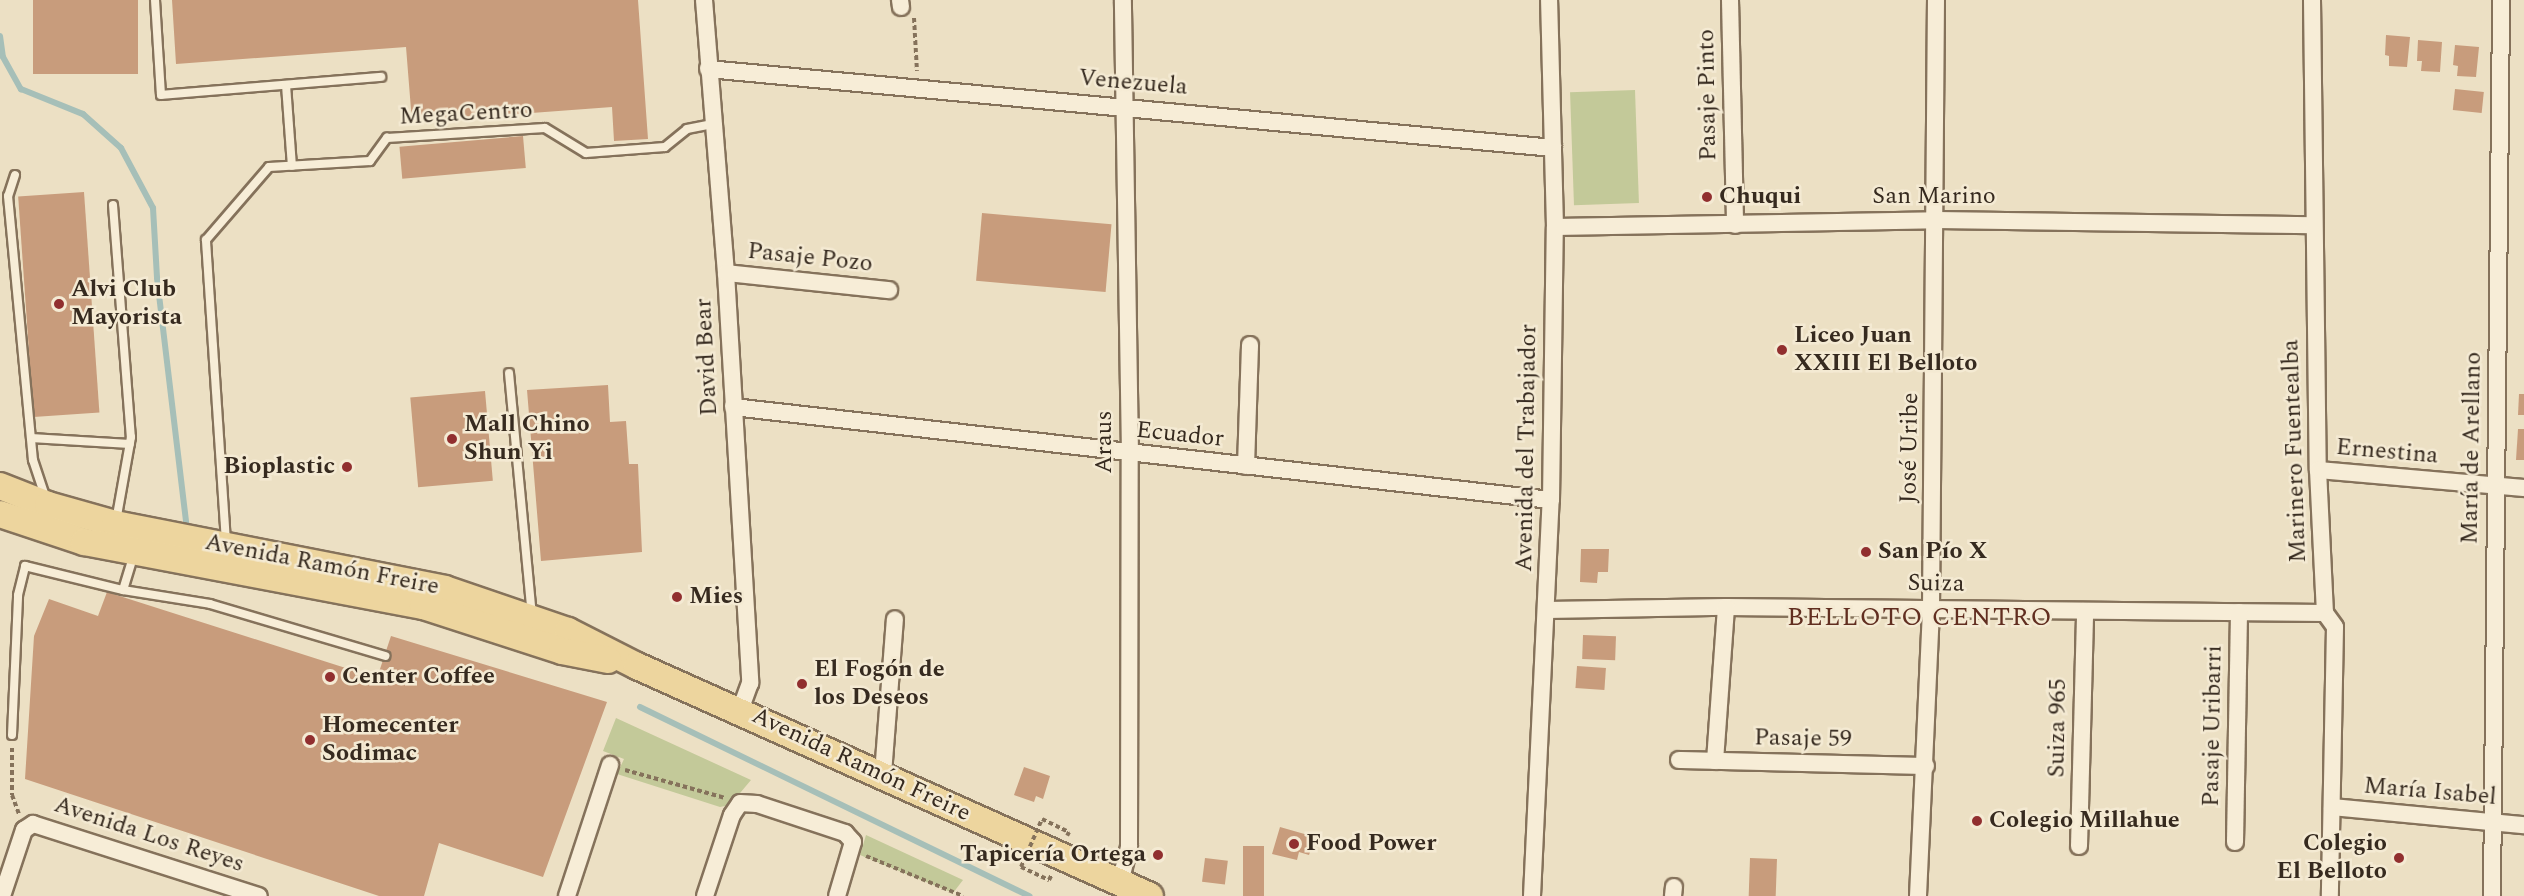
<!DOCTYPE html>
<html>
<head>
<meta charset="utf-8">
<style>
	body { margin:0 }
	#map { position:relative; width:2524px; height:896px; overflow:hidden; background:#ece0c4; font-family:Spectral,serif }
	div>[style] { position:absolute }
	.green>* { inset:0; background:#c3c999; transform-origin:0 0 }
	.stream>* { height:6px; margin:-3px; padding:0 3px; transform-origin:3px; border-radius:3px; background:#a6bfb8 }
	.building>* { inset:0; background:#c89c7c; transform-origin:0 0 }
	.path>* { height:4px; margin-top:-2px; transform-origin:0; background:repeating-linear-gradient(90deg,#85725b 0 4.5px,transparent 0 7.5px) }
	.roads { filter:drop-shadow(2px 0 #85725b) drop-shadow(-2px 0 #85725b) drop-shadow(0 2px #85725b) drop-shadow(0 -2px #85725b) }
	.service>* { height:8px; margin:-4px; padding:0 4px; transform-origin:4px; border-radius:4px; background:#f7edd7 }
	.minor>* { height:16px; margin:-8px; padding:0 8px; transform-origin:8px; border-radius:8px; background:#f7edd7 }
	.primary>* { height:26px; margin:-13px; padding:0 13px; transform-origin:13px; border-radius:13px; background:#edd59e }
	.path-bridge>* { height:4px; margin-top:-2px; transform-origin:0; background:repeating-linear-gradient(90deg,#85725b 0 4.5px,transparent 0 7.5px) }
	.dots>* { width:16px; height:16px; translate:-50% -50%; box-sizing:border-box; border:3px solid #f4ead3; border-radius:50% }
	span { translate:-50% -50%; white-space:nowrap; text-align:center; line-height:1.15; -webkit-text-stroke:5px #f4ead3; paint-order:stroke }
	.street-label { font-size:24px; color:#362a1f }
	.poi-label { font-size:24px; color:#362a1f; font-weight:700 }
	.left { translate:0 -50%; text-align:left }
	.right { translate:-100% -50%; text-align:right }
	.neighbourhood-label { font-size:26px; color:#612e20; letter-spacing:1.5px }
</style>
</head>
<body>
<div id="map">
	<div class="green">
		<div style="left:1635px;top:90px;width:113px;height:65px;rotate:88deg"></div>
		<div style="clip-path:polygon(616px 718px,751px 780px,730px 805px,720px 807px,617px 774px,624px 759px,603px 751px)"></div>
		<div style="clip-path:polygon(866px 835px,963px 880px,953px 893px,860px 855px)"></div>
	</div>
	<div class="stream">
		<div style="left:0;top:36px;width:21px;rotate:82deg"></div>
		<div style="left:3px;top:57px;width:37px;rotate:61deg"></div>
		<div style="left:21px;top:89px;width:67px;rotate:22deg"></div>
		<div style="left:83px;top:114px;width:51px;rotate:41.8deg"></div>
		<div style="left:121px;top:148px;width:68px;rotate:61.9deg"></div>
		<div style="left:153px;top:208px;width:70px;rotate:86.7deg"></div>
		<div style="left:157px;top:278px;width:252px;rotate:83.2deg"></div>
		<div style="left:640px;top:707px;width:433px;rotate:25.9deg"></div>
	</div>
	<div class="building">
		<div style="left:33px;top:0;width:105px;height:74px"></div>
		<div style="clip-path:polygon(172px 0,638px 0,648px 139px,614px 141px,612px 107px,412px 122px,406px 47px,176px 64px)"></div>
		<div style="clip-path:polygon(2386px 35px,2410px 37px,2407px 67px,2389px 66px,2389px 56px,2385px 55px)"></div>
		<div style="clip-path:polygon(2418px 40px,2442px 42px,2440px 72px,2421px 71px,2422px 61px,2417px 61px)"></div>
		<div style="clip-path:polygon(2455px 45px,2479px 47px,2476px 77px,2457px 76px,2458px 66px,2453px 65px)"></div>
		<div style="left:2455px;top:89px;width:29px;height:21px;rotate:6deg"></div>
		<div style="left:523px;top:136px;width:32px;height:124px;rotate:85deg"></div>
		<div style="left:84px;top:192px;width:221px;height:66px;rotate:86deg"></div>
		<div style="left:982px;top:213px;width:130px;height:68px;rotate:5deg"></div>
		<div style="clip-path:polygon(608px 385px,610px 422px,626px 421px,629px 464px,638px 464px,642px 552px,541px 561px,527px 390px)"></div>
		<div style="left:485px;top:391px;width:90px;height:75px;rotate:85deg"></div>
		<div style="clip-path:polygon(2519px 394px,2524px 394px,2524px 415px,2518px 415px)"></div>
		<div style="clip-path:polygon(2518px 429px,2524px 429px,2524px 460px,2516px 460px)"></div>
		<div style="clip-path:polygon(1581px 549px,1609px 549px,1608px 572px,1598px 572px,1597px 583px,1580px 582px)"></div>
		<div style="clip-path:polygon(107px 592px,377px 678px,391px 636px,607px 702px,543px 877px,439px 843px,424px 896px,379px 896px,25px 779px,34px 636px,49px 599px,98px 616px)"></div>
		<div style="left:1583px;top:635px;width:33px;height:24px;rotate:2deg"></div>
		<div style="left:1577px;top:666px;width:29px;height:22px;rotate:4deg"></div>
		<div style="clip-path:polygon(1024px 767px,1050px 776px,1043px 799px,1036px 796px,1034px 802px,1014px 795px)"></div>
		<div style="clip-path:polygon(1280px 827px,1315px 837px,1309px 855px,1299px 852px,1297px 860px,1272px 854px)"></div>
		<div style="left:1243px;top:846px;width:21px;height:50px"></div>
		<div style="left:1205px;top:858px;width:23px;height:24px;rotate:7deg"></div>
		<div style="left:1750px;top:858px;width:27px;height:38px;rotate:2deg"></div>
	</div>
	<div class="path">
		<div style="left:914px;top:18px;width:53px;rotate:86.8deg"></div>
		<div style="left:12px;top:748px;width:47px;rotate:90deg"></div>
		<div style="left:12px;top:795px;width:20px;rotate:70deg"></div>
		<div style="left:625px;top:770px;width:104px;rotate:15.6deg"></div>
		<div style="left:1042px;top:819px;width:30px;rotate:26deg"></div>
		<div style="left:1069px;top:832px;width:4px;rotate:117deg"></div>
		<div style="left:866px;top:856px;width:105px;rotate:22.4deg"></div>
		<div style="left:1021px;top:867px;width:31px;rotate:25deg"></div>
		<div style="left:1049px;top:880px;width:7px;rotate:-63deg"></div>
	</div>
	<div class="roads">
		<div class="service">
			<div style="left:155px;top:0;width:95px;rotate:86.4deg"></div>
			<div style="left:161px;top:95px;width:221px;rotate:-4.7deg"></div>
			<div style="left:286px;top:85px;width:81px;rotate:85.8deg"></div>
			<div style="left:15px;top:175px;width:22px;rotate:108deg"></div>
			<div style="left:8px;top:196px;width:265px;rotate:84.6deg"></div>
			<div style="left:33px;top:460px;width:41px;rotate:71.6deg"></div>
			<div style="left:113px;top:205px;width:233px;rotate:85.6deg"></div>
			<div style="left:131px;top:437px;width:85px;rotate:100.1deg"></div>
			<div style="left:509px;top:373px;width:243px;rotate:84.6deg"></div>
			<div style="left:31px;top:438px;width:99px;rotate:3.5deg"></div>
			<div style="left:226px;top:542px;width:303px;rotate:-93.8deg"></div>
			<div style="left:206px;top:240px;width:96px;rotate:-49.2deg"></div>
			<div style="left:269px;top:167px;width:101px;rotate:-3.4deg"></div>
			<div style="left:370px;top:161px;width:29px;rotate:-54deg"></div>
			<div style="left:387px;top:138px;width:158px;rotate:-3.6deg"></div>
			<div style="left:545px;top:128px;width:48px;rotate:31.4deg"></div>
			<div style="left:586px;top:153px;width:79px;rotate:-4.3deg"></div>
			<div style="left:665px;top:147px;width:28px;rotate:-39deg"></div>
			<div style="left:687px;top:129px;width:26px;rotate:-11deg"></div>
			<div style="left:123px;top:590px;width:39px;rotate:-73deg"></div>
			<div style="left:12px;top:735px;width:140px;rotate:-87.5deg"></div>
			<div style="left:18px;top:595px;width:30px;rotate:-76deg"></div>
			<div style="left:25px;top:566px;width:101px;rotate:13.8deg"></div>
			<div style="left:123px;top:590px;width:88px;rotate:9.1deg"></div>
			<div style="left:210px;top:604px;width:183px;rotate:16.5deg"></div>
		</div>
		<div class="minor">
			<div style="left:704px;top:0;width:274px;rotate:85.4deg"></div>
			<div style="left:726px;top:273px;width:411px;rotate:86.6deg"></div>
			<div style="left:750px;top:683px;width:29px;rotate:110deg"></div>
			<div style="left:900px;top:0;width:7px;rotate:82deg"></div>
			<div style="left:1730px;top:0;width:225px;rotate:88.7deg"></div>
			<div style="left:2312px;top:0;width:470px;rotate:89.3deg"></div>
			<div style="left:2318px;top:470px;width:143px;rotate:87.2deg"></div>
			<div style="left:2325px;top:613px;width:17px;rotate:54deg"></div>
			<div style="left:2335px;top:627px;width:269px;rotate:91.1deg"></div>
			<div style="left:708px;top:69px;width:849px;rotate:5.34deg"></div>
			<div style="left:1555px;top:227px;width:382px;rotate:-1deg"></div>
			<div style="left:1937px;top:220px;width:377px;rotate:0.8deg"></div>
			<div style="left:726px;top:273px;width:164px;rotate:6deg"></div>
			<div style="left:733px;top:407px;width:823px;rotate:6.49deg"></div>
			<div style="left:1246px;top:466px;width:121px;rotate:-88.1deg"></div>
			<div style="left:2318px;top:470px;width:207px;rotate:5deg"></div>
			<div style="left:1547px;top:610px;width:179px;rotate:-1deg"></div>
			<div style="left:1726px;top:607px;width:599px;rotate:0.57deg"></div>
			<div style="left:1679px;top:760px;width:247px;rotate:1.4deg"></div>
			<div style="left:1715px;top:761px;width:154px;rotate:-85.9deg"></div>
			<div style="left:883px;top:774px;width:155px;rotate:-85.6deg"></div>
			<div style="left:2332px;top:807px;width:193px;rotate:5.4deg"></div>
			<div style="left:2235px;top:842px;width:230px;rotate:-89deg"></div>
			<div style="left:2079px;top:846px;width:235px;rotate:-88.5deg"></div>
			<div style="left:1120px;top:883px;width:38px;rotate:-76deg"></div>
			<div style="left:1129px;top:846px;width:392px;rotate:-89.9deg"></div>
			<div style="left:1130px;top:454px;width:454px;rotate:-90.9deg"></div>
			<div style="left:2px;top:896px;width:70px;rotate:-71.6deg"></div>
			<div style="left:24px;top:830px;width:11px;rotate:-34deg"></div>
			<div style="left:33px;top:824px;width:237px;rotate:17.7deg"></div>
			<div style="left:567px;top:896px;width:138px;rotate:-71.8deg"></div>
			<div style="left:705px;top:896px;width:85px;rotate:-71.6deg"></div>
			<div style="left:732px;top:815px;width:14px;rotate:-56deg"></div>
			<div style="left:740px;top:803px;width:17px;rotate:3deg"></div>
			<div style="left:757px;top:804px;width:93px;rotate:18.2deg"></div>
			<div style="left:845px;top:833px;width:12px;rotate:48deg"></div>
			<div style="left:853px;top:842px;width:56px;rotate:106.5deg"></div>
			<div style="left:1532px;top:896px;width:396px;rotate:-87.3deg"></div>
			<div style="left:1551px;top:500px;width:273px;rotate:-89.2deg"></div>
			<div style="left:1555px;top:227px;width:227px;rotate:-91.5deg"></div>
			<div style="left:1673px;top:896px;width:9px;rotate:-84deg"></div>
			<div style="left:1918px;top:896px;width:288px;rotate:-87.4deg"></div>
			<div style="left:1931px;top:608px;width:608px;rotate:-89.53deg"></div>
			<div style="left:2492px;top:896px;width:896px;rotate:-89.42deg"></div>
		</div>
		<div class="primary">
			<div style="left:0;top:486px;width:52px;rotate:21.6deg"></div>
			<div style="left:48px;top:505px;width:70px;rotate:15.8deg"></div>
			<div style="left:115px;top:524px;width:336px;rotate:11.1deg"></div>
			<div style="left:445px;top:589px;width:130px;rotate:18.9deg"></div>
			<div style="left:568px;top:631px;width:77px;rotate:26.9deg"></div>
			<div style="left:637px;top:666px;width:562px;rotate:24.15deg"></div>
			<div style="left:0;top:514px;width:89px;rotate:18.4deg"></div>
			<div style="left:84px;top:542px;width:345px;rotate:10.7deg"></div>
			<div style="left:423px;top:606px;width:146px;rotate:17.9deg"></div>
			<div style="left:562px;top:651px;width:47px;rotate:11.1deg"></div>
		</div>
	</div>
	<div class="path-bridge">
		<div style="left:1021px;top:867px;width:52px;rotate:-66.4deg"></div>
	</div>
	<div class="dots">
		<div style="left:1707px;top:197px;background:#912f2f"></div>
		<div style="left:59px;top:304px;background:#912f2f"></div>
		<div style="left:1782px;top:350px;background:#912f2f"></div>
		<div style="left:452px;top:439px;background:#912f2f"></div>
		<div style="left:347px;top:467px;background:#912f2f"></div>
		<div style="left:1866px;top:552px;background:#912f2f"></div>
		<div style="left:677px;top:597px;background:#912f2f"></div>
		<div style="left:330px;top:677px;background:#912f2f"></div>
		<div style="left:802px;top:684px;background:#912f2f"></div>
		<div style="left:310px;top:740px;background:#912f2f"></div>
		<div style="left:1977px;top:821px;background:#912f2f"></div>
		<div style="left:1294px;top:844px;background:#912f2f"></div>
		<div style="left:1158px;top:855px;background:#912f2f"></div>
		<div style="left:2399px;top:858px;background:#912f2f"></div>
	</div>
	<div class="street-label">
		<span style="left:1133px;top:83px;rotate:5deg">Venezuela</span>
		<span style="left:1708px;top:95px;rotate:-91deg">Pasaje Pinto</span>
		<span style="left:466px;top:114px;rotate:-3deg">MegaCentro</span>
		<span style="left:1934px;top:197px">San Marino</span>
		<span style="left:810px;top:258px;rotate:6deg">Pasaje Pozo</span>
		<span style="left:707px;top:357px;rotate:-93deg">David Bear</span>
		<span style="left:1180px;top:435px;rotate:6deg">Ecuador</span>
		<span style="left:1105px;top:442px;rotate:-90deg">Araus</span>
		<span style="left:1527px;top:448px;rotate:-89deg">Avenida del Trabajador</span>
		<span style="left:1910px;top:448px;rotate:-89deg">José Uribe</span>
		<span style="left:2472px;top:448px;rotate:-89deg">María de Arellano</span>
		<span style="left:2295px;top:451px;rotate:-92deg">Marinero Fuentealba</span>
		<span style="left:2387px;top:452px;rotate:5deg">Ernestina</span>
		<span style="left:322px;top:565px;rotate:11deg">Avenida Ramón Freire</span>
		<span style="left:1936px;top:584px;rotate:1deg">Suiza</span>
		<span style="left:2213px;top:726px;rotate:-89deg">Pasaje Uribarri</span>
		<span style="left:2058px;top:728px;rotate:-89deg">Suiza 965</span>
		<span style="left:1803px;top:739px;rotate:1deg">Pasaje 59</span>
		<span style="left:861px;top:765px;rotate:25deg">Avenida Ramón Freire</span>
		<span style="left:2430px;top:792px;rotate:5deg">María Isabel</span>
		<span style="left:149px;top:835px;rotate:18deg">Avenida Los Reyes</span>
	</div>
	<div class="poi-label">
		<span class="left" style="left:1719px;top:197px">Chuqui</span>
		<span class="left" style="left:71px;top:304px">Alvi Club<br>Mayorista</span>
		<span class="left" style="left:1794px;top:350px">Liceo Juan<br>XXIII El Belloto</span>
		<span class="left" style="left:464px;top:439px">Mall Chino<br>Shun Yi</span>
		<span class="right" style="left:335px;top:467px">Bioplastic</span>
		<span class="left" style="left:1878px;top:552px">San Pío X</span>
		<span class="left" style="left:689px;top:597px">Mies</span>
		<span class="left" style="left:814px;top:684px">El Fogón de<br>los Deseos</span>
		<span class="left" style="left:342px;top:677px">Center Coffee</span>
		<span class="left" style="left:322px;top:740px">Homecenter<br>Sodimac</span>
		<span class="left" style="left:1989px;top:821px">Colegio Millahue</span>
		<span class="left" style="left:1306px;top:844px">Food Power</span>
		<span class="right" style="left:2387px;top:858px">Colegio<br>El Belloto</span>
		<span class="right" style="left:1146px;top:855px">Tapicería Ortega</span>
	</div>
	<div class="neighbourhood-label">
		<span style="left:1920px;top:618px">BELLOTO CENTRO</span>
	</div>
</div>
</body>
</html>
